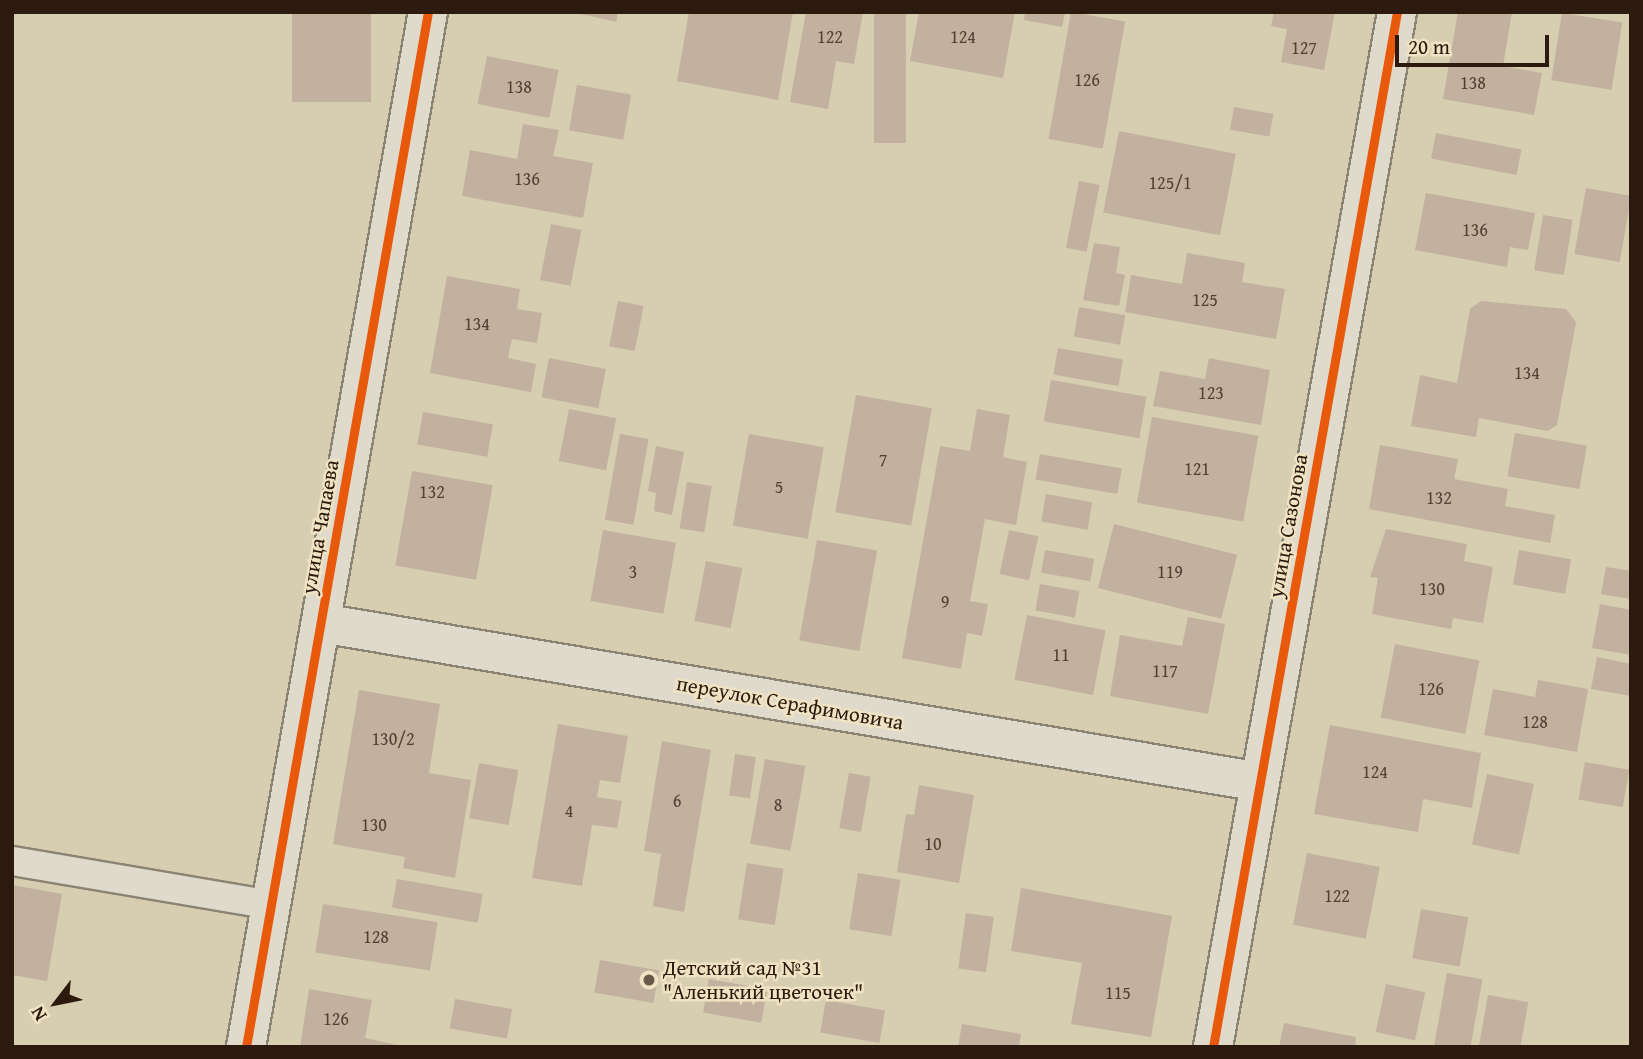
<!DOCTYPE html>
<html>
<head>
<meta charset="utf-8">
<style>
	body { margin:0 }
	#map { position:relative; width:1643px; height:1059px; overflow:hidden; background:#d7cdb1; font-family:"Gentium Book Plus",serif }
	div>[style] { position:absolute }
	.building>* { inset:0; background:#c1b19e; transform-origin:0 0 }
	.roads { filter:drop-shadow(2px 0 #8c8473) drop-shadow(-2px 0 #8c8473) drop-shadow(0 2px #8c8473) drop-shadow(0 -2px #8c8473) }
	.service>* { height:28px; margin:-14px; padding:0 14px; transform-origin:14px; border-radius:14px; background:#e0dacc }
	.minor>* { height:38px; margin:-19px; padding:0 19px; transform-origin:19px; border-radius:19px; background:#e0dacc }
	.cycleway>* { height:9px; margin:-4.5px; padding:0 4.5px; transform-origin:4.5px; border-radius:4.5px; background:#e8590c }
	.dots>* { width:19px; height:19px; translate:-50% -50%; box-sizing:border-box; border:4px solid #efe3c3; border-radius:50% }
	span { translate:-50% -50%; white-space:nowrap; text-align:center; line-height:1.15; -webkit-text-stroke:5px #efe3c3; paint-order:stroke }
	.number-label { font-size:18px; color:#524033 }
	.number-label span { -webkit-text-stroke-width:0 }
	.street-label { font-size:21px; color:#2d1a0f }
	.poi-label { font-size:21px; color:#2d1a0f }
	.left { translate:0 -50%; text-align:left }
	.frame { position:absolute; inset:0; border:14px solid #2d1a0f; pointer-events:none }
	.north { position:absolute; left:21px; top:968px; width:70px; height:70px; -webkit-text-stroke:5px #efe3c3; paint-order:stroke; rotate:238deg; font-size:19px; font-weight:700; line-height:28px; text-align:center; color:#2d1a0f }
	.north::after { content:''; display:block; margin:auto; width:24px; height:32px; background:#2d1a0f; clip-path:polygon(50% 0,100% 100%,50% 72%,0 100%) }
	.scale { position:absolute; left:1395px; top:35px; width:154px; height:32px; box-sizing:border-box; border:4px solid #2d1a0f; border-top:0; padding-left:9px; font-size:21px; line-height:24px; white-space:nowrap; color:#2d1a0f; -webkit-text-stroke:5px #efe3c3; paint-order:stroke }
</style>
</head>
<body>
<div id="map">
	<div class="building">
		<div style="left:292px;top:12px;width:79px;height:90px"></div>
		<div style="clip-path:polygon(572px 12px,618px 12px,616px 22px)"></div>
		<div style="clip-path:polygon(689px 12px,793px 12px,778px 100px,677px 81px)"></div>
		<div style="clip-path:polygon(806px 12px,863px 12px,854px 64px,836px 61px,828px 109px,790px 102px)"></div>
		<div style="left:874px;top:12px;width:32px;height:131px"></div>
		<div style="clip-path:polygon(919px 12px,1015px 12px,1003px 78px,910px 61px)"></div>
		<div style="clip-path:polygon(1025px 12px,1065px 12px,1062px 27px,1024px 20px)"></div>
		<div style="left:1071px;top:12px;width:55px;height:129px;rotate:10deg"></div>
		<div style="clip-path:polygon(1274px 12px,1335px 12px,1324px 70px,1281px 62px,1287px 29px,1271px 26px)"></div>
		<div style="clip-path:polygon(1458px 12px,1512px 12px,1503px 66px,1542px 73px,1534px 115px,1443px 99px)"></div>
		<div style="left:1562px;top:13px;width:61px;height:68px;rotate:9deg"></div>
		<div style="left:487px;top:56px;width:73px;height:49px;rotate:11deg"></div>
		<div style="left:577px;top:85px;width:55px;height:46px;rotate:10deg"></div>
		<div style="left:1234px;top:107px;width:40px;height:23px;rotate:10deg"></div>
		<div style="clip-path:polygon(523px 124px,559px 130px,553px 156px,593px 163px,583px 218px,462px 196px,470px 150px,517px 159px)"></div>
		<div style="left:1119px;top:131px;width:119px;height:83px;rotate:11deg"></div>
		<div style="left:1436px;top:133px;width:87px;height:26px;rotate:11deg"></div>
		<div style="left:1079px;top:181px;width:21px;height:68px;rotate:11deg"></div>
		<div style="left:1586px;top:188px;width:46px;height:67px;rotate:10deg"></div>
		<div style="clip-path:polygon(1426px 193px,1535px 213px,1528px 250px,1510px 247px,1507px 267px,1415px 250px)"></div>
		<div style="left:1543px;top:215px;width:30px;height:56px;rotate:9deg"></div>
		<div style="left:551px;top:224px;width:31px;height:57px;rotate:11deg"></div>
		<div style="clip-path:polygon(1094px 243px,1120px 247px,1116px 273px,1125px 275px,1119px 306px,1083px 300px)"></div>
		<div style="clip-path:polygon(1187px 253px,1245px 263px,1242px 282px,1285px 289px,1276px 339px,1125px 312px,1131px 275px,1182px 284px)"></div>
		<div style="clip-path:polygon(447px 276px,520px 289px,517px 309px,542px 313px,537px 343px,512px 339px,508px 358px,536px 364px,531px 392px,430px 373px)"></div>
		<div style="left:618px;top:301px;width:26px;height:46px;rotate:11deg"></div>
		<div style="clip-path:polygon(1481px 301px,1566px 309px,1576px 322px,1557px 425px,1548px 431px,1479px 418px,1476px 437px,1411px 426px,1420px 375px,1457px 383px,1470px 309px)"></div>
		<div style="left:1079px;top:307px;width:47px;height:30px;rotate:10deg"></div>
		<div style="left:1058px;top:348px;width:66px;height:27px;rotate:10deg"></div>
		<div style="left:549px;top:358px;width:58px;height:40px;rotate:11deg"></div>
		<div style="clip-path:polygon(1209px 358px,1270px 370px,1261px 425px,1153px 406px,1160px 371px,1205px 379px)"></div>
		<div style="left:1051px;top:380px;width:97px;height:42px;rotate:10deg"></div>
		<div style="left:856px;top:395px;width:77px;height:119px;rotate:10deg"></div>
		<div style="left:569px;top:409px;width:48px;height:53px;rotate:11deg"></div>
		<div style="clip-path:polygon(977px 409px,1010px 415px,1003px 457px,1027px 462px,1016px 525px,985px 519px,970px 601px,988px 604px,982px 636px,967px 633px,961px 669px,902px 658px,940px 446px,970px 451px)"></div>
		<div style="left:423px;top:412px;width:71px;height:33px;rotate:10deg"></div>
		<div style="left:1152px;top:417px;width:108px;height:87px;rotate:10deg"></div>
		<div style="left:1515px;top:433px;width:73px;height:44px;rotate:10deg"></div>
		<div style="left:620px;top:434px;width:29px;height:87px;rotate:10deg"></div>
		<div style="left:749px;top:434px;width:76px;height:93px;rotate:10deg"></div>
		<div style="clip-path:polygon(1380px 445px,1458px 459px,1454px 479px,1508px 489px,1505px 506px,1555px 515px,1550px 543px,1369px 509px)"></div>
		<div style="clip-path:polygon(656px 446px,684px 452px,672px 515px,654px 511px,656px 493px,648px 491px)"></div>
		<div style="left:1040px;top:454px;width:83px;height:26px;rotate:10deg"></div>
		<div style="left:412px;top:471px;width:82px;height:96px;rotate:10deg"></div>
		<div style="left:687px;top:482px;width:25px;height:47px;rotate:9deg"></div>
		<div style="left:1046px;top:494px;width:47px;height:28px;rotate:10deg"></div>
		<div style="left:1114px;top:524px;width:127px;height:66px;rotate:14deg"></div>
		<div style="clip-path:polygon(1386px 529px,1467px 544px,1464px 561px,1493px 567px,1483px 623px,1453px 618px,1451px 629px,1372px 614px,1378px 578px,1370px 577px)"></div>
		<div style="left:603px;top:530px;width:74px;height:72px;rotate:10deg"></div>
		<div style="left:1009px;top:530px;width:30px;height:45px;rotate:12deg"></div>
		<div style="left:817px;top:540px;width:61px;height:102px;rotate:10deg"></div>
		<div style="left:1045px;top:550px;width:50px;height:23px;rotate:10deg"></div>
		<div style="left:1519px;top:550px;width:53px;height:35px;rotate:10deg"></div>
		<div style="left:706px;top:561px;width:37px;height:61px;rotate:11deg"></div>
		<div style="clip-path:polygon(1606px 567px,1631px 571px,1631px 599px,1601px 594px)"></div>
		<div style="left:1040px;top:584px;width:40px;height:27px;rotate:10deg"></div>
		<div style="clip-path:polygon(1600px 604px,1631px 610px,1631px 655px,1592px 648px)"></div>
		<div style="left:1027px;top:615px;width:80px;height:66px;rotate:11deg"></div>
		<div style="clip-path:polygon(1188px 617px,1225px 624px,1208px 714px,1110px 696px,1120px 635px,1182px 646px)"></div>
		<div style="left:1395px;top:644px;width:86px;height:75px;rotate:11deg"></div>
		<div style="clip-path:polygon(1597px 657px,1631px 664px,1631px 696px,1591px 689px)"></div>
		<div style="clip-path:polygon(1538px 680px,1588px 689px,1577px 752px,1484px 735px,1493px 689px,1535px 697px)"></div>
		<div style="clip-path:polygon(359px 690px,440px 704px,429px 773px,471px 780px,455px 878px,403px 868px,405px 857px,333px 844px)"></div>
		<div style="clip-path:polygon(558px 724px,628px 736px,620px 783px,600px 780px,597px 797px,622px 801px,617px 828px,592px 825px,582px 886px,532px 878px)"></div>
		<div style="clip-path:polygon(1330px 725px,1481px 753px,1472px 808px,1423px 799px,1418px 832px,1314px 814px)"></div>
		<div style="clip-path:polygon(662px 741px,711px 750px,684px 912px,653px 906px,661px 854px,644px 851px)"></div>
		<div style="left:735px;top:754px;width:21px;height:42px;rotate:8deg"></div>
		<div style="left:765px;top:759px;width:41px;height:86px;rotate:10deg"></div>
		<div style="left:1585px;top:762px;width:45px;height:38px;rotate:10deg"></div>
		<div style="left:479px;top:763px;width:40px;height:56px;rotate:10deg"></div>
		<div style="left:849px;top:773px;width:22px;height:56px;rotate:10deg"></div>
		<div style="left:1487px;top:774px;width:48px;height:72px;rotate:12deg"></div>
		<div style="clip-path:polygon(919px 785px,974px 795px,959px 883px,897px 872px,906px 814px,914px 815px)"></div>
		<div style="left:1307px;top:853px;width:74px;height:73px;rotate:11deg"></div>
		<div style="left:747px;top:863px;width:37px;height:57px;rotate:9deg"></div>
		<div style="left:858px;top:873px;width:43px;height:57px;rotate:9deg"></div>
		<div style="left:397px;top:879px;width:87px;height:29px;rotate:10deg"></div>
		<div style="clip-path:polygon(12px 885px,62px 894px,47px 981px,12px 975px)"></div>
		<div style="clip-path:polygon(1021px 888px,1172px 916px,1151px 1037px,1071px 1024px,1082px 963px,1011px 951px)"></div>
		<div style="left:323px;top:904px;width:116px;height:49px;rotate:9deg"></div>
		<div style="left:1421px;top:909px;width:48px;height:50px;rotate:10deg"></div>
		<div style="left:966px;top:913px;width:28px;height:56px;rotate:8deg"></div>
		<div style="left:600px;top:960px;width:60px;height:33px;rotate:10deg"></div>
		<div style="left:1447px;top:973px;width:36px;height:74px;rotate:10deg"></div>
		<div style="left:709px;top:979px;width:59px;height:34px;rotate:10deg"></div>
		<div style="left:1386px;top:984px;width:40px;height:49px;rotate:12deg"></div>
		<div style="clip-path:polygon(309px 989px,372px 1000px,365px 1038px,406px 1047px,300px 1047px)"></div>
		<div style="left:1488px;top:995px;width:41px;height:53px;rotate:10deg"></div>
		<div style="left:455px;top:999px;width:58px;height:30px;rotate:10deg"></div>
		<div style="left:826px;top:1000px;width:60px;height:33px;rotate:10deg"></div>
		<div style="clip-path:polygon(1284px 1023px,1356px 1037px,1355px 1047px,1279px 1047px)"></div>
		<div style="clip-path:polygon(962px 1024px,1021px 1034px,1019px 1047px,958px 1047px)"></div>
	</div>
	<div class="roads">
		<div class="service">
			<div style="left:12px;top:861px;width:263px;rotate:9.6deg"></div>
		</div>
		<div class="minor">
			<div style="left:321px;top:623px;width:952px;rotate:9.61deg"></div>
			<div style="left:246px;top:1047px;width:1051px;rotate:-80.03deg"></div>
			<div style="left:1213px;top:1047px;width:1051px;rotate:-79.92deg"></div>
		</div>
	</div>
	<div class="cycleway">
		<div style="left:246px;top:1047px;width:1051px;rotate:-80.03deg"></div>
		<div style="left:1213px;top:1047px;width:1051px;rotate:-79.92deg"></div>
	</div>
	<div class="dots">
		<div style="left:649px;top:980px;background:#685948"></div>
	</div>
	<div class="number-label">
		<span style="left:830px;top:37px">122</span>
		<span style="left:963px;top:37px">124</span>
		<span style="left:1304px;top:48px">127</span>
		<span style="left:1087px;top:80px">126</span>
		<span style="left:1473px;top:83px">138</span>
		<span style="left:519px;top:87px">138</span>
		<span style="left:527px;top:179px">136</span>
		<span style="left:1170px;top:183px">125/1</span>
		<span style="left:1475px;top:230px">136</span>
		<span style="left:1205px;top:300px">125</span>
		<span style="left:477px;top:324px">134</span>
		<span style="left:1527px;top:373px">134</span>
		<span style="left:1211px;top:393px">123</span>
		<span style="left:883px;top:460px">7</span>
		<span style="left:1197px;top:469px">121</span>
		<span style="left:779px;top:487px">5</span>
		<span style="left:432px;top:492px">132</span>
		<span style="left:1439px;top:498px">132</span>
		<span style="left:633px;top:572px">3</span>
		<span style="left:1170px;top:572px">119</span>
		<span style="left:1432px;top:589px">130</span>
		<span style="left:945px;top:602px">9</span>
		<span style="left:1061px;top:655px">11</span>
		<span style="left:1165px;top:671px">117</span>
		<span style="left:1431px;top:689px">126</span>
		<span style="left:1535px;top:722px">128</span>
		<span style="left:393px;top:739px">130/2</span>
		<span style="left:1375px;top:772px">124</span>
		<span style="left:677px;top:801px">6</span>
		<span style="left:778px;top:805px">8</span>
		<span style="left:569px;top:811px">4</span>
		<span style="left:374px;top:825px">130</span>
		<span style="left:933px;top:844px">10</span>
		<span style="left:1337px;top:896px">122</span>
		<span style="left:376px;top:937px">128</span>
		<span style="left:1118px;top:993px">115</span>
		<span style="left:336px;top:1019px">126</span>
	</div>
	<div class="street-label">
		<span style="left:1288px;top:526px;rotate:-80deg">улица Сазонова</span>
		<span style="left:320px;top:527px;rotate:-80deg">улица Чапаева</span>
		<span style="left:790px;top:703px;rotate:10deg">переулок Серафимовича</span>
	</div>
	<div class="poi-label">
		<span class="left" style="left:663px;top:980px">Детский сад №31<br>"Аленький цветочек"</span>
	</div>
	<div class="frame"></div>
	<div class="north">N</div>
	<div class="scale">20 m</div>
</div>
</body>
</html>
